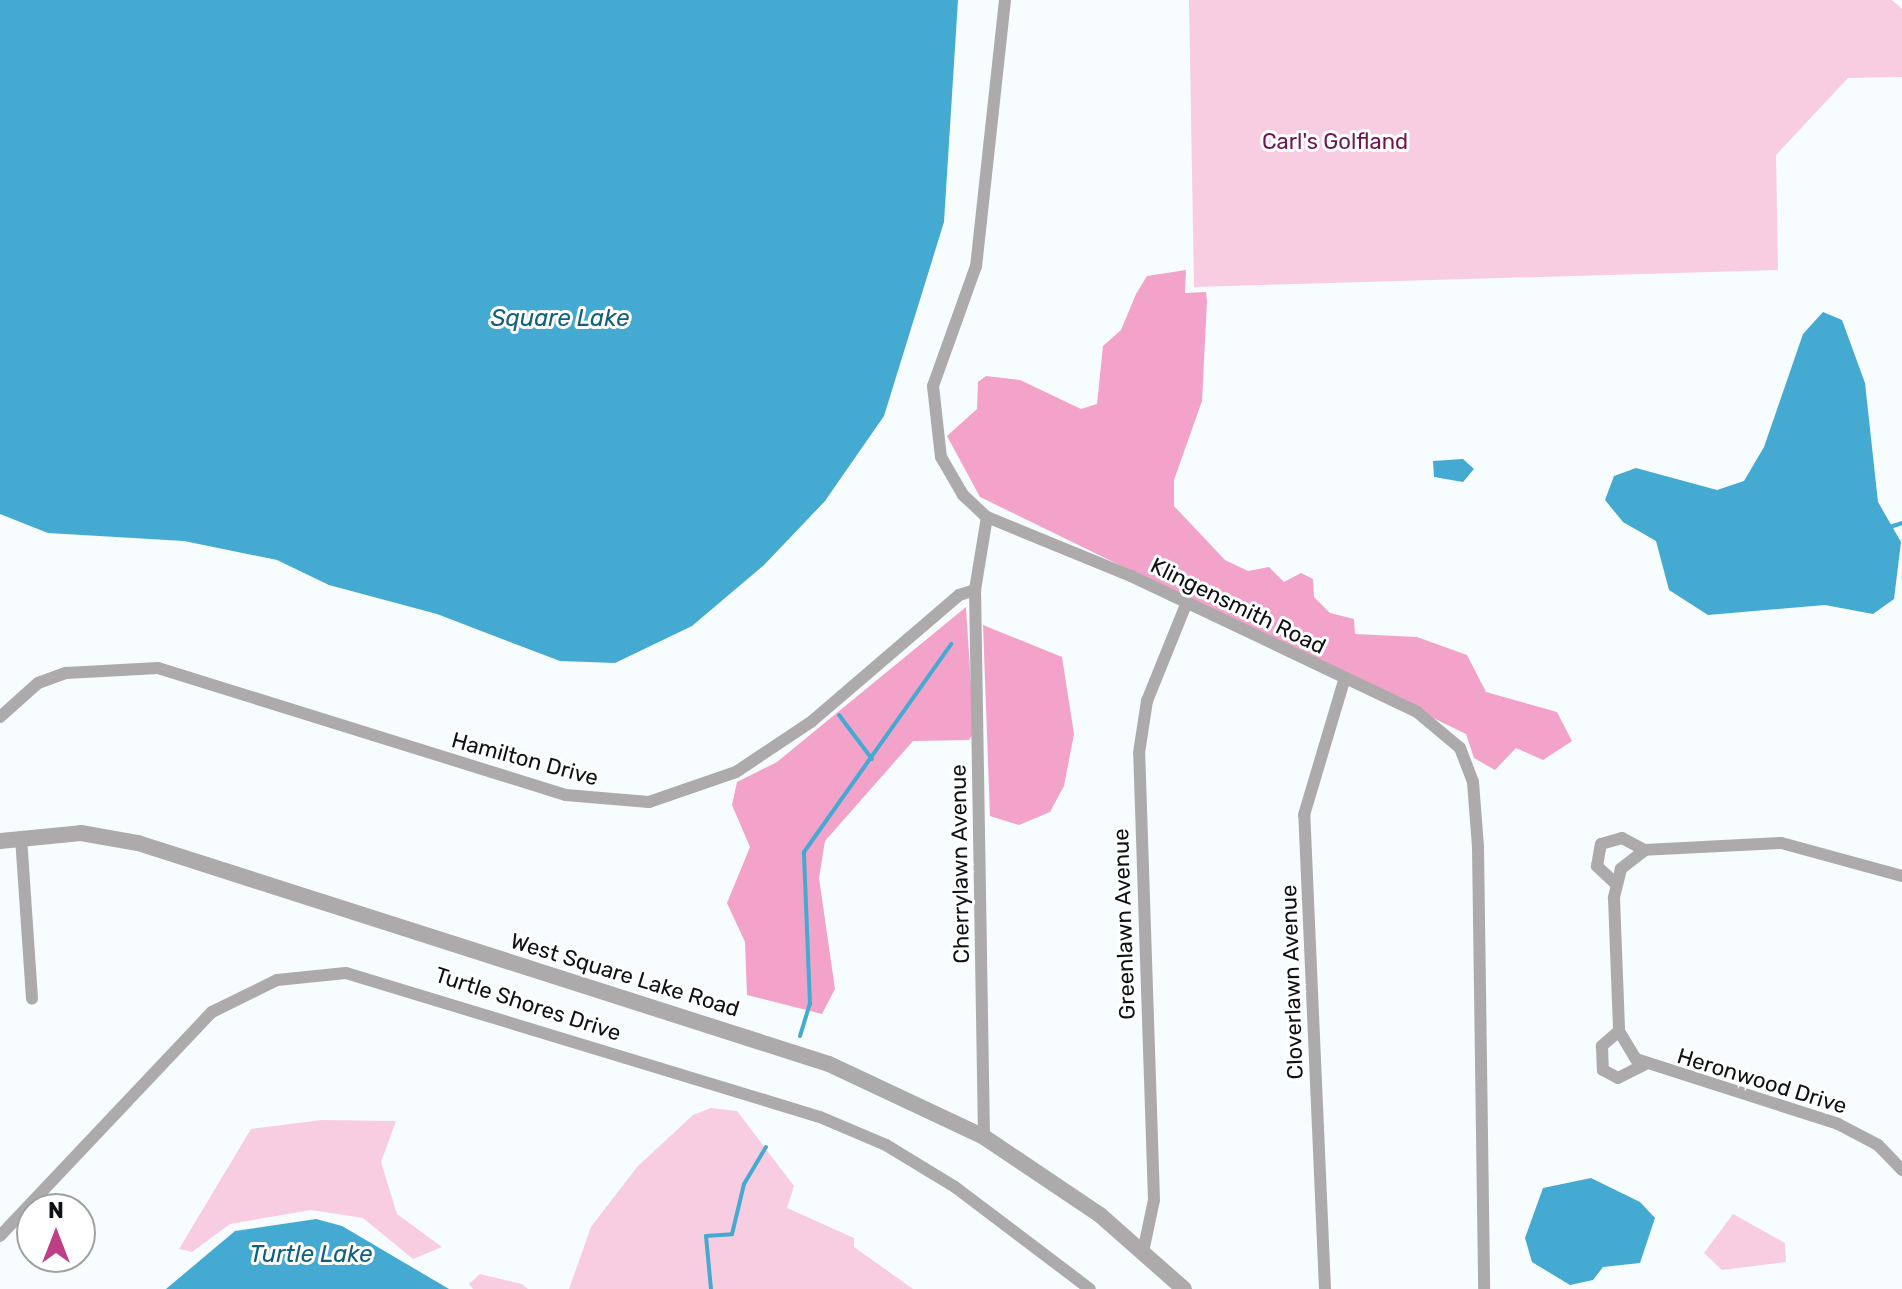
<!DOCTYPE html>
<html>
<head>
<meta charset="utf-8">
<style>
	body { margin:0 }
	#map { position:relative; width:1902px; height:1289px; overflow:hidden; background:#f7fcfe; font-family:Rubik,sans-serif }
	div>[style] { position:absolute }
	.green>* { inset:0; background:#f9cde1 }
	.forest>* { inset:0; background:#f3a2ca }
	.water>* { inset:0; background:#45aad1 }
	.stream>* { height:4px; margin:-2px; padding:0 2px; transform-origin:2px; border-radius:2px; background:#45aad1 }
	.minor>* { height:12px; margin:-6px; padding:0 6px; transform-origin:6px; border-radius:6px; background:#adaaab }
	.tertiary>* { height:16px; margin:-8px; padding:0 8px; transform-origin:8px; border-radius:8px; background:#adaaab }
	span { translate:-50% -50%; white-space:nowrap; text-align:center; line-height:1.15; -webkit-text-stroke:6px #fff; paint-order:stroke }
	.park-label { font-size:22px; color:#72144d }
	.street-label { font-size:22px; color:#0f1112 }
	.water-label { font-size:24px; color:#12617c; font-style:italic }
	.north { position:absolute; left:16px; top:1193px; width:80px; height:80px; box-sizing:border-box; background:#fff; border:2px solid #9fa0a0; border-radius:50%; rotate:0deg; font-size:22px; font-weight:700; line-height:32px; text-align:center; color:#0f1112 }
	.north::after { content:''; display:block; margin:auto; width:28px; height:36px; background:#bf3e88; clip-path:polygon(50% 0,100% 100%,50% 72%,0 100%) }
</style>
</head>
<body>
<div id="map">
	<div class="green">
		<div style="clip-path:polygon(1189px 0,1892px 0,1902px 9px,1902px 77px,1848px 78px,1776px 155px,1778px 270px,1194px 287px)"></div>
		<div style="clip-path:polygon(711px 1108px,737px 1111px,794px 1186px,787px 1208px,854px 1238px,854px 1247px,913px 1289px,569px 1289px,591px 1227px,637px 1167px,693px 1115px)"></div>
		<div style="clip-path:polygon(322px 1120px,396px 1121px,381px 1162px,397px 1214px,442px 1247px,413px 1259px,363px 1218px,311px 1210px,230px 1224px,192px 1252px,179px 1249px,251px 1129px)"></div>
		<div style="clip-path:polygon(1733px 1214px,1785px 1243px,1786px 1262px,1722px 1270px,1704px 1253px)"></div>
		<div style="clip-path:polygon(480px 1274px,522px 1284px,528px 1289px,473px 1289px,469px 1284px)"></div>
	</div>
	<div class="forest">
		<div style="clip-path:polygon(1186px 270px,1185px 293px,1206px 292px,1207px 301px,1202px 401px,1174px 480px,1174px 506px,1225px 560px,1248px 571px,1269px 567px,1284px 582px,1301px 573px,1313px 579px,1314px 597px,1330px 613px,1354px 619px,1355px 634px,1417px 637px,1467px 655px,1486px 692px,1557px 712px,1572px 741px,1543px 760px,1516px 748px,1495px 770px,1474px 758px,1466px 734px,980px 497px,947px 436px,977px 409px,978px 382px,986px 376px,1020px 380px,1081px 409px,1097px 404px,1103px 346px,1121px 330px,1136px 294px,1147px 276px)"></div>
		<div style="clip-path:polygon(966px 607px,974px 732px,969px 740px,913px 741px,825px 841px,819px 878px,835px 989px,822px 1014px,747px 995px,745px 942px,727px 903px,750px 847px,732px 805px,737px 782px,777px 762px)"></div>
		<div style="clip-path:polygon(983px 625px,1062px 657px,1074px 734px,1064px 786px,1050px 812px,1019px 825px,990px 816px)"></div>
	</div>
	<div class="water">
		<div style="clip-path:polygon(0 0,958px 0,944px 222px,884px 416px,825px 501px,764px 565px,692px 626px,615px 663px,560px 661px,437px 614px,329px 585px,277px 560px,184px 541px,48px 533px,0 514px)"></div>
		<div style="clip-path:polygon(1823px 312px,1842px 320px,1865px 383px,1878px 502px,1901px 542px,1894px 599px,1873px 614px,1825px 605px,1708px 615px,1669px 590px,1656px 541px,1623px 522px,1605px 500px,1614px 476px,1636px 468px,1717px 490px,1744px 481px,1764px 447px,1803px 334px)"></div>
		<div style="clip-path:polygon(1463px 459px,1474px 469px,1463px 482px,1434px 477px,1433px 461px)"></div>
		<div style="clip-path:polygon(1591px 1178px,1640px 1202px,1655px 1218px,1640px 1263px,1603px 1267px,1593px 1280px,1570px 1285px,1532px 1262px,1525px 1238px,1543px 1188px)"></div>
		<div style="clip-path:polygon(316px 1219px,342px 1226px,449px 1289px,166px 1289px,235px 1231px)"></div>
	</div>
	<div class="stream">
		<div style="left:1890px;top:527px;width:13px;rotate:-18deg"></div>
		<div style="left:839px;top:715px;width:55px;rotate:53.1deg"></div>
		<div style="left:800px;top:1036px;width:34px;rotate:-73deg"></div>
		<div style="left:810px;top:1004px;width:152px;rotate:-92.3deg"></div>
		<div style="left:804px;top:852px;width:255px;rotate:-54.7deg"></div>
		<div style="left:711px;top:1289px;width:53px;rotate:-95.4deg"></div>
		<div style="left:706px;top:1236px;width:26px;rotate:-4deg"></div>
		<div style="left:732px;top:1234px;width:51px;rotate:-76.5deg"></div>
		<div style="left:744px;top:1184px;width:43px;rotate:-59.3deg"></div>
	</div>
	<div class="minor">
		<div style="left:1005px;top:0;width:268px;rotate:96.2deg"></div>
		<div style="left:976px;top:266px;width:127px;rotate:109.7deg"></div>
		<div style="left:933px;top:386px;width:71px;rotate:83.6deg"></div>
		<div style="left:941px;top:457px;width:44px;rotate:59.9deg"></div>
		<div style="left:963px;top:495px;width:33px;rotate:43deg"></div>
		<div style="left:987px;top:517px;width:156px;rotate:22.3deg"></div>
		<div style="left:1131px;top:576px;width:317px;rotate:25.4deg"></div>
		<div style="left:1417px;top:712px;width:56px;rotate:39.9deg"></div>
		<div style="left:1460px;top:748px;width:36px;rotate:69deg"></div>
		<div style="left:1473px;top:782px;width:65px;rotate:85.6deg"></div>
		<div style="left:1478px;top:847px;width:442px;rotate:89.2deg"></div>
		<div style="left:0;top:717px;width:51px;rotate:-41.8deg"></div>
		<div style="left:38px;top:683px;width:30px;rotate:-20deg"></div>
		<div style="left:66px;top:673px;width:92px;rotate:-3.1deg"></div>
		<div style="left:158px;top:668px;width:427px;rotate:17.3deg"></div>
		<div style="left:566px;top:795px;width:83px;rotate:4.8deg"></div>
		<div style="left:649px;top:802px;width:92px;rotate:-19deg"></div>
		<div style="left:736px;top:772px;width:90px;rotate:-33.7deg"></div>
		<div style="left:811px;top:722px;width:195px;rotate:-40.6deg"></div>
		<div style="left:959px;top:595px;width:17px;rotate:-17deg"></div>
		<div style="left:21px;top:837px;width:162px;rotate:86.1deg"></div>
		<div style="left:1902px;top:876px;width:125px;rotate:-164.7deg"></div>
		<div style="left:1781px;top:843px;width:136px;rotate:177.1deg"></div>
		<div style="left:1645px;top:850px;width:31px;rotate:142deg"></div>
		<div style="left:1621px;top:869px;width:30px;rotate:104deg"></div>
		<div style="left:1614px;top:898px;width:133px;rotate:87.8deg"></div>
		<div style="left:1619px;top:1031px;width:33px;rotate:59deg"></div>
		<div style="left:1636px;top:1059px;width:212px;rotate:17.8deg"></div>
		<div style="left:1838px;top:1124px;width:45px;rotate:27.7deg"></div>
		<div style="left:1878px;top:1145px;width:35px;rotate:46deg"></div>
		<div style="left:1615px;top:883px;width:25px;rotate:-137deg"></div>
		<div style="left:1597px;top:866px;width:22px;rotate:-80deg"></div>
		<div style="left:1601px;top:844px;width:22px;rotate:-16deg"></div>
		<div style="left:1622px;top:838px;width:26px;rotate:28deg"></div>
		<div style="left:1619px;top:1031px;width:23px;rotate:139deg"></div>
		<div style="left:1602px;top:1046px;width:24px;rotate:88deg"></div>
		<div style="left:1603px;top:1070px;width:17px;rotate:28deg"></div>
		<div style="left:1618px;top:1078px;width:29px;rotate:-27deg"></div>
		<div style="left:984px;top:1137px;width:547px;rotate:-90.94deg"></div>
		<div style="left:975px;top:590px;width:74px;rotate:-80.7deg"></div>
		<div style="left:0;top:1236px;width:308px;rotate:-46.6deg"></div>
		<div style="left:212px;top:1012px;width:72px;rotate:-26.2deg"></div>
		<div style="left:277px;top:980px;width:69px;rotate:-5.8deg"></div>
		<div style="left:346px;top:973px;width:495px;rotate:16.9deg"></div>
		<div style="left:820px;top:1117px;width:72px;rotate:23deg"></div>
		<div style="left:886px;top:1145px;width:81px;rotate:31.3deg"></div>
		<div style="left:955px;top:1187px;width:169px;rotate:37.1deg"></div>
		<div style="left:1143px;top:1252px;width:53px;rotate:-78.1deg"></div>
		<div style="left:1154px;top:1200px;width:447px;rotate:-91.9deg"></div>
		<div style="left:1139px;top:753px;width:53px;rotate:-81.3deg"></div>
		<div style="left:1147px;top:701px;width:107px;rotate:-68deg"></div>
		<div style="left:1325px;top:1289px;width:474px;rotate:-92.5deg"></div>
		<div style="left:1304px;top:815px;width:140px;rotate:-73.4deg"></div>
	</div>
	<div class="tertiary">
		<div style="left:0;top:841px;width:81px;rotate:-5.6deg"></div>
		<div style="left:81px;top:833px;width:58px;rotate:10deg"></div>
		<div style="left:138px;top:843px;width:725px;rotate:17.74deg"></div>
		<div style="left:829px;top:1064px;width:171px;rotate:25.2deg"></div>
		<div style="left:984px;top:1137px;width:140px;rotate:33.9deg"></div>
		<div style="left:1100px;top:1215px;width:112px;rotate:41.4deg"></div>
	</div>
	<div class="park-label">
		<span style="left:1335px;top:142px">Carl's Golfland</span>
	</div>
	<div class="street-label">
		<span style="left:1238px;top:606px;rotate:26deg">Klingensmith Road</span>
		<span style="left:525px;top:759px;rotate:15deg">Hamilton Drive</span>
		<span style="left:960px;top:864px;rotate:-91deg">Cherrylawn Avenue</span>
		<span style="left:1124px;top:924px;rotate:-92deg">Greenlawn Avenue</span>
		<span style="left:625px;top:975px;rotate:17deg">West Square Lake Road</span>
		<span style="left:1292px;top:982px;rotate:-92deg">Cloverlawn Avenue</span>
		<span style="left:528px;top:1004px;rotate:18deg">Turtle Shores Drive</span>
		<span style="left:1762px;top:1081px;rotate:17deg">Heronwood Drive</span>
	</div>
	<div class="water-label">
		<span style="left:560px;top:319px">Square Lake</span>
		<span style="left:311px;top:1255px">Turtle Lake</span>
	</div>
	<div class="north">N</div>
</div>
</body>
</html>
